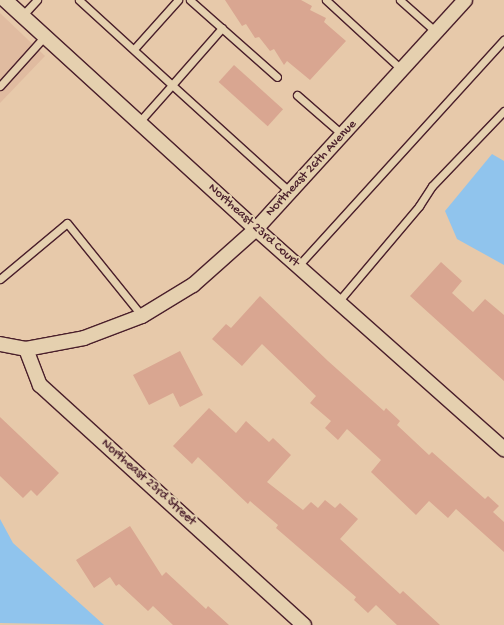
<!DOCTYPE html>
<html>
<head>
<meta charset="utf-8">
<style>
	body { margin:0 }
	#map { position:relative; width:504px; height:625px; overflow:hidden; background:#e7c9aa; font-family:"Gochi Hand",sans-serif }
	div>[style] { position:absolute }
	.built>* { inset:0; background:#e0bba0 }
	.water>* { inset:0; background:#90c4ed }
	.building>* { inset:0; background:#d9a691; transform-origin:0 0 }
	.roads { filter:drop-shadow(1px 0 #4a1f2b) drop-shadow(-1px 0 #4a1f2b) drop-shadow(0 1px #4a1f2b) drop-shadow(0 -1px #4a1f2b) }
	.lane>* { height:7px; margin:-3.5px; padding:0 3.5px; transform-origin:3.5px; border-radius:3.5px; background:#e5d0af }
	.street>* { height:14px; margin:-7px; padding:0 7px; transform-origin:7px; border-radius:7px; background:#e5d0af }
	span { translate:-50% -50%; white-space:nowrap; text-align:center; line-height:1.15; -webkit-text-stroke:4px #e5d0af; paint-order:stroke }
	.street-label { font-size:13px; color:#4a1f2b }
</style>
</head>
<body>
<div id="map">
	<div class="built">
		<div style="clip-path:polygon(0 13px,45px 56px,0 103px)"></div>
	</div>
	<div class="water">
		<div style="clip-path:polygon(492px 154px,504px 161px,504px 265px,457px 239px,445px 211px)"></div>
		<div style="clip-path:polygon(0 519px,13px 543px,104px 625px,0 623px)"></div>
	</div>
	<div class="building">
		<div style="clip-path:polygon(225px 0,301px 0,312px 6px,310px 10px,326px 18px,324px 22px,346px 41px,310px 80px,287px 61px,284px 65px,274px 49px,270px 51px,259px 37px,255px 38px,246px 24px,242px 26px)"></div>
		<div style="left:234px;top:65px;width:66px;height:23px;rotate:42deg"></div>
		<div style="clip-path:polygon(441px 262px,462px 281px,452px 293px,473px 312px,485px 299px,504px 315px,504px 381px,410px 296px)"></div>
		<div style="clip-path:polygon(260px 296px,328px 361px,384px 411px,386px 408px,400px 421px,397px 425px,429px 455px,432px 452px,485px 499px,488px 496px,499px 506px,493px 512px,504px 522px,504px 552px,456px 509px,448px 518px,429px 501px,416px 515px,371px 472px,381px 460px,347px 429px,338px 440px,325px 428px,331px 421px,310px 403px,316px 396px,262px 344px,242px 366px,212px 339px,226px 324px,231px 328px)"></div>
		<div style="clip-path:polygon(180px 351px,203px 395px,180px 407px,173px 393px,149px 405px,133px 375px)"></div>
		<div style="clip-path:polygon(209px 408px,236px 433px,246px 421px,269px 442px,273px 438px,291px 455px,267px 482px,303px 510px,311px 502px,318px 508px,325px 500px,335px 508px,340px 503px,358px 519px,340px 539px,400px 594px,403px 591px,440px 625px,397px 625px,376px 605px,368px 613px,354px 600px,356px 597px,276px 528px,278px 525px,250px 501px,248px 504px,198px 457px,192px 464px,173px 446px)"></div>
		<div style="clip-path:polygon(0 417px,59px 473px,37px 496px,31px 490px,23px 498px,0 476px)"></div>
		<div style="clip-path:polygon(130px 526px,162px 576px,166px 572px,206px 609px,208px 606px,229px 625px,173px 625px,153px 606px,148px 611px,119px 584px,116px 586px,110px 577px,94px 588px,76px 560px)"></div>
	</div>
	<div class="roads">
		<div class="lane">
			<div style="left:79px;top:0;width:126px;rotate:42.4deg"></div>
			<div style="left:172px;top:85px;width:50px;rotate:131.7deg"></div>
			<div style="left:190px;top:0;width:116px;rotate:41.5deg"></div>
			<div style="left:326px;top:0;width:103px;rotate:42.6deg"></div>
			<div style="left:400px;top:0;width:48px;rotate:41.6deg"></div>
			<div style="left:22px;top:16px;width:22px;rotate:-47deg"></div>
			<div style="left:222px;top:28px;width:76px;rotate:131.3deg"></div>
			<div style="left:172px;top:85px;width:159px;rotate:42.2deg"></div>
			<div style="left:134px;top:49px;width:66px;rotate:-48.1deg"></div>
			<div style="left:0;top:86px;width:67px;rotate:-48deg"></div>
			<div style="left:297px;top:95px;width:61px;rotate:41deg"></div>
			<div style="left:298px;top:266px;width:306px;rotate:-47.7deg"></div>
			<div style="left:0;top:279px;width:87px;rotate:-39.9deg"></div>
			<div style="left:67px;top:223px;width:119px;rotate:51.1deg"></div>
			<div style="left:338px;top:302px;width:126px;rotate:-49.8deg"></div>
			<div style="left:419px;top:206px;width:24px;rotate:-57deg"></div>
			<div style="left:432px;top:186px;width:104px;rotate:-46.2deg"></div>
		</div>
		<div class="street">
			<div style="left:5px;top:0;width:340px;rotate:42.4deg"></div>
			<div style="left:256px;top:229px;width:332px;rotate:41.6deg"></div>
			<div style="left:0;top:344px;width:26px;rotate:11deg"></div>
			<div style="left:26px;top:349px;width:59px;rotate:-10.7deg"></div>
			<div style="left:84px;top:338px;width:62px;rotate:-20.8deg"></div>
			<div style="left:142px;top:316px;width:60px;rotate:-31.3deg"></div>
			<div style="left:193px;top:285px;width:84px;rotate:-41.6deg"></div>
			<div style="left:256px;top:229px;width:310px;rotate:-47.6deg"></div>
			<div style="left:26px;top:349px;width:39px;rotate:69deg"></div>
			<div style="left:40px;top:385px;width:357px;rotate:42.3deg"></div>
		</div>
	</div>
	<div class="street-label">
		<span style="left:312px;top:169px;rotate:-47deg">Northeast 26th Avenue</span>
		<span style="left:253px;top:226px;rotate:42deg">Northeast 23rd Court</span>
		<span style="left:148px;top:483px;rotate:42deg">Northeast 23rd Street</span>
	</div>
</div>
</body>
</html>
